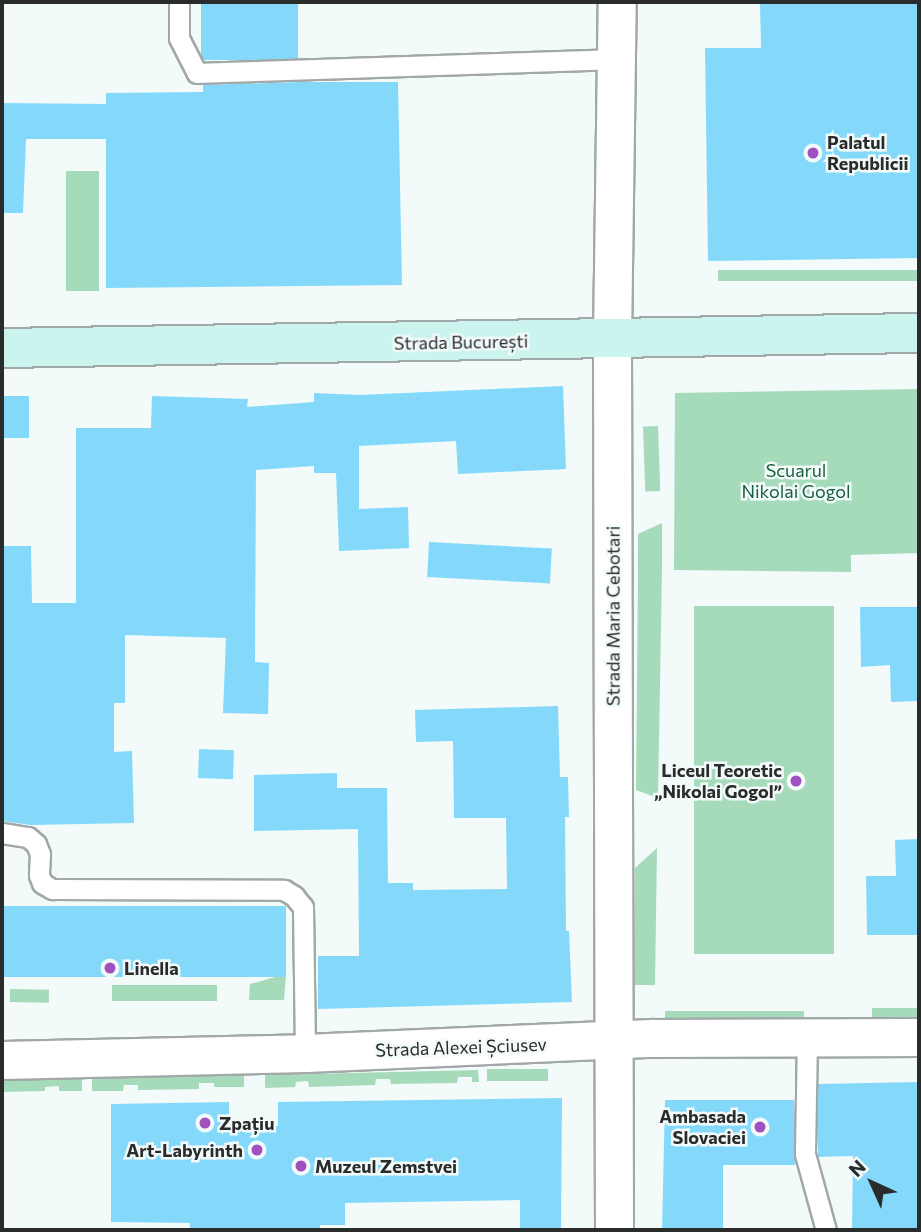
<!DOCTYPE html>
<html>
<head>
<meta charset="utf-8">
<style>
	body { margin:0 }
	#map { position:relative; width:921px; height:1232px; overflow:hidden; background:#f3fafa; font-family:Commissioner,sans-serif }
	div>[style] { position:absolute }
	.green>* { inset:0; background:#a5dbba; transform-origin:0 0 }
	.building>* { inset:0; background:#84d9fb; transform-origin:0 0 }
	.roads { filter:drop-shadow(2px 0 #a2a8a8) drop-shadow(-2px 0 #a2a8a8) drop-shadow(0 2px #a2a8a8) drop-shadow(0 -2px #a2a8a8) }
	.service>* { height:19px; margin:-9.5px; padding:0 9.5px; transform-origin:9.5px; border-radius:9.5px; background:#fff }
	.minor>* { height:37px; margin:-18.5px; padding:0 18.5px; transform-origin:18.5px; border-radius:18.5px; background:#fff }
	.secondary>* { height:38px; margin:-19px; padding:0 19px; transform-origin:19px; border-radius:19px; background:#caf4ed }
	.dots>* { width:19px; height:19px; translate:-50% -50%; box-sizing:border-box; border:4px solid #f3fafa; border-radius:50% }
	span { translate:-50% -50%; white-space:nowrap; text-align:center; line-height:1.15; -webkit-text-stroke:5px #f3fafa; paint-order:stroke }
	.poi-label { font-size:18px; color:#2a2c2c; font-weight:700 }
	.left { translate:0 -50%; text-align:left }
	.right { translate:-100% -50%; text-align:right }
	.street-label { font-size:18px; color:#2a2c2c }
	.park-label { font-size:18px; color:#185f3d }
	.frame { position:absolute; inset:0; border:4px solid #2a2c2c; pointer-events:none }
	.north { position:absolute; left:837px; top:1148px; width:70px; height:70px; -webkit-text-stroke:5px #f3fafa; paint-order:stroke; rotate:315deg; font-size:19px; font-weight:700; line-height:28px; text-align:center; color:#2a2c2c }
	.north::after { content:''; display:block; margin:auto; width:24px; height:32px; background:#2a2c2c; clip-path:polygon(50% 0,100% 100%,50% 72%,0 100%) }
</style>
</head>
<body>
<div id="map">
	<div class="green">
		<div style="left:66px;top:171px;width:33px;height:120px"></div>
		<div style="left:919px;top:270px;width:11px;height:201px;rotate:90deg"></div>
		<div style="clip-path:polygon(919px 389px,919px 553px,851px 555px,851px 572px,674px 570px,675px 393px)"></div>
		<div style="left:658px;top:426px;width:65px;height:15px;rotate:88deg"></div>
		<div style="clip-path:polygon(662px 523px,662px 569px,658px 798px,636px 790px,638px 577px,638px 534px)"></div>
		<div style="left:694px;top:606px;width:140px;height:348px"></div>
		<div style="clip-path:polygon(657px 848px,655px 985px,635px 985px,635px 868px)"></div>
		<div style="clip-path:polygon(286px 974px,284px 1000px,249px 1000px,250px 984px)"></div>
		<div style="left:112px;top:985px;width:105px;height:16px"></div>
		<div style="left:10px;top:989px;width:39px;height:13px;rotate:1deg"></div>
		<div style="left:919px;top:1008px;width:13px;height:47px;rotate:90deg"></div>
		<div style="left:804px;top:1011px;width:12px;height:139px;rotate:90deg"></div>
		<div style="left:548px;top:1069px;width:12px;height:61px;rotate:90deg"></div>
		<div style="clip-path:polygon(478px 1070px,479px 1082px,472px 1082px,472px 1077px,458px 1077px,457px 1083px,391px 1084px,390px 1079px,376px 1079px,375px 1085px,309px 1087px,308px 1081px,296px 1082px,295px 1087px,265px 1088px,265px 1075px)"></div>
		<div style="clip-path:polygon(244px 1075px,244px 1087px,214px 1087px,214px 1083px,199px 1083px,199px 1089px,138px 1090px,138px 1085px,124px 1085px,123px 1091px,92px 1091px,92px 1078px)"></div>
		<div style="clip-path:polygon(82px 1078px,82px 1091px,59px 1091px,59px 1086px,45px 1087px,45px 1091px,2px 1092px,2px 1080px)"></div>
	</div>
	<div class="building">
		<div style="left:201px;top:2px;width:97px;height:58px"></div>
		<div style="clip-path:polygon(760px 2px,919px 2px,919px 258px,708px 261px,705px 48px,761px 48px)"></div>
		<div style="clip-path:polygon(299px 82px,398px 82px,402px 285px,106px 288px,106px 139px,26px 139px,23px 213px,2px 213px,2px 103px,106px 104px,106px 93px,203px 92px,203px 85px)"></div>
		<div style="clip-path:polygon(563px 386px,566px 469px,458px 474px,456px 441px,359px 446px,359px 509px,408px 507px,409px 548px,339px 551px,336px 473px,314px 473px,314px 466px,256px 470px,255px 662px,269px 663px,268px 714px,223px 713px,226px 638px,125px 635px,125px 703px,114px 703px,114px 752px,132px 751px,134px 823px,30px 825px,2px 821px,2px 546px,31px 546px,32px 603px,76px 603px,76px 428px,151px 428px,152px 396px,248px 399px,247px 407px,314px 402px,314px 393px,359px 395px)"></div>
		<div style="left:29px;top:396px;width:42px;height:27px;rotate:90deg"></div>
		<div style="left:429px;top:542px;width:123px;height:35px;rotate:3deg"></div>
		<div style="clip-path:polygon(860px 607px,919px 607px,919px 701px,891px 702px,890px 665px,861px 667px)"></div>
		<div style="clip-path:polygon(558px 706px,560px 777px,568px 777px,569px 817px,565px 817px,566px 931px,569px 931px,572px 1002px,318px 1009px,318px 956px,359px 956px,358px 829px,254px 831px,254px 775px,337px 773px,337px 788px,387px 788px,388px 883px,413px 883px,413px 890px,507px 889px,506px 818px,454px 818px,453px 741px,416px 742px,415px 710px)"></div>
		<div style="left:199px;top:749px;width:35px;height:29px;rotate:2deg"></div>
		<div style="clip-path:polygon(919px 839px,919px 935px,867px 935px,866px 876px,896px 876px,895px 840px)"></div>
		<div style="left:286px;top:906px;width:71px;height:284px;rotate:90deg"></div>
		<div style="clip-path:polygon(919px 1082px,919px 1230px,852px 1230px,853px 1156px,818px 1157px,818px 1084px)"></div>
		<div style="clip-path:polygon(562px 1098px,561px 1230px,520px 1230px,520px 1200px,345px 1203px,345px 1225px,320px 1225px,320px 1230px,190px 1230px,190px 1223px,111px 1222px,111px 1104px,229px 1102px,229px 1126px,278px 1126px,278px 1102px)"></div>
		<div style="clip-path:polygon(665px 1100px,794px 1100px,795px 1165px,723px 1165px,723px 1230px,662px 1230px)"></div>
	</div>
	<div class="roads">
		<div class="service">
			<div style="left:179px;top:2px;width:36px;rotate:90deg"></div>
			<div style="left:179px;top:38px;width:39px;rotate:63deg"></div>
			<div style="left:197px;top:73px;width:420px;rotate:-1.9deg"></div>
			<div style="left:2px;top:833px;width:26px;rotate:9deg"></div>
			<div style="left:28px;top:837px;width:11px;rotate:41deg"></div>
			<div style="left:36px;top:844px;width:11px;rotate:68deg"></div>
			<div style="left:40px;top:854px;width:21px;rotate:93deg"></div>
			<div style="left:39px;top:875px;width:9px;rotate:69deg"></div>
			<div style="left:42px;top:883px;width:12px;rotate:31deg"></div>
			<div style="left:52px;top:889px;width:232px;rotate:0.2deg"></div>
			<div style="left:284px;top:890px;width:12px;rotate:31deg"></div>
			<div style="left:294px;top:896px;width:14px;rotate:51deg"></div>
			<div style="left:303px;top:907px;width:146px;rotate:89.2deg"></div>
			<div style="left:807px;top:1037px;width:117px;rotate:91deg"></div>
			<div style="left:805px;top:1154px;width:79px;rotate:74.6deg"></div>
		</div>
		<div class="minor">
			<div style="left:2px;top:1060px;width:303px;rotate:-1.3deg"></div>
			<div style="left:305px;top:1053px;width:347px;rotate:-2.5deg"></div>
			<div style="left:652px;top:1038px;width:267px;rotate:-0.2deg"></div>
			<div style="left:614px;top:1230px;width:890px;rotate:-90.13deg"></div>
			<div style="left:612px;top:340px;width:338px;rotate:-89.2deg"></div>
		</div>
		<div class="secondary">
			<div style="left:2px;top:348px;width:917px;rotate:-0.94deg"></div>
		</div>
	</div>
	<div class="dots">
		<div style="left:813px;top:153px;background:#a150c0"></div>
		<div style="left:796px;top:781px;background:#a150c0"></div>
		<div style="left:110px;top:968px;background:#a150c0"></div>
		<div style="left:205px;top:1123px;background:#a150c0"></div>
		<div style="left:760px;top:1127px;background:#a150c0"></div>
		<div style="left:257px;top:1150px;background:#a150c0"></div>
		<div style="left:301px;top:1166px;background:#a150c0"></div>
	</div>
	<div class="poi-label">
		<span class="left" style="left:827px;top:153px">Palatul<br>Republicii</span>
		<span class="right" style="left:782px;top:781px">Liceul Teoretic<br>„Nikolai Gogol”</span>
		<span class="left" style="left:124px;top:968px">Linella</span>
		<span class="right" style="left:746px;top:1127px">Ambasada<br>Slovaciei</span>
		<span class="left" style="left:219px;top:1123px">Zpațiu</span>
		<span class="right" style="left:243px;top:1150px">Art-Labyrinth</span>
		<span class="left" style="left:315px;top:1166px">Muzeul Zemstvei</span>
	</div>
	<div class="street-label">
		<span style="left:461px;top:342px;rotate:-1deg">Strada București</span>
		<span style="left:613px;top:616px;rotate:-90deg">Strada Maria Cebotari</span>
		<span style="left:461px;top:1047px;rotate:-2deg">Strada Alexei Șciusev</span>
	</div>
	<div class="park-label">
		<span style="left:796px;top:481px">Scuarul<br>Nikolai Gogol</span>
	</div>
	<div class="frame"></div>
	<div class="north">N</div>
</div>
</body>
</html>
